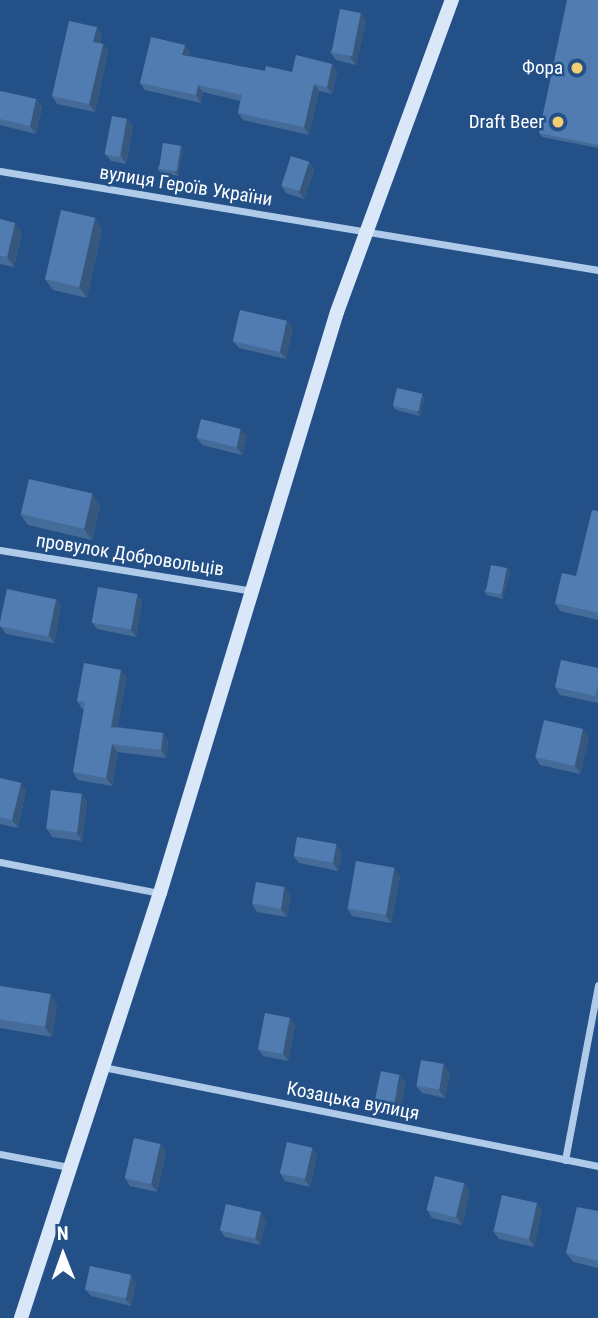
<!DOCTYPE html>
<html>
<head>
<meta charset="utf-8">
<style>
	body { margin:0 }
	#map { position:relative; width:598px; height:1318px; overflow:hidden; background:#245088; font-family:"Roboto Condensed",sans-serif }
	div>[style] { position:absolute }
	.street>* { height:7px; margin:-3.5px; padding:0 3.5px; transform-origin:3.5px; border-radius:3.5px; background:#b0cae9 }
	.secondary>* { height:14px; margin:-7px; padding:0 7px; transform-origin:7px; border-radius:7px; background:#dae7f8 }
	.wall>* { inset:0; background:#456b99 }
	.shaded-wall>* { inset:0; background:#38577d }
	.building>* { inset:0; background:#507cb2; transform-origin:0 0 }
	.dots>* { width:19px; height:19px; translate:-50% -50%; box-sizing:border-box; border:4px solid #245088; border-radius:50% }
	span { translate:-50% -50%; white-space:nowrap; text-align:center; line-height:1.15; -webkit-text-stroke:5px #245088; paint-order:stroke }
	.poi-label { font-size:19px; color:#fff }
	.right { translate:-100% -50%; text-align:right }
	.street-label { font-size:19px; color:#fff }
	.north { position:absolute; left:28px; top:1220px; width:70px; height:70px; -webkit-text-stroke:5px #245088; paint-order:stroke; rotate:359deg; font-size:19px; font-weight:700; line-height:28px; text-align:center; color:#fff }
	.north::after { content:''; display:block; margin:auto; width:24px; height:32px; background:#fff; clip-path:polygon(50% 0,100% 100%,50% 72%,0 100%) }
</style>
</head>
<body>
<div id="map">
	<div class="street">
		<div style="left:0;top:171px;width:606px;rotate:9.4deg"></div>
		<div style="left:0;top:550px;width:255px;rotate:9.2deg"></div>
		<div style="left:0;top:862px;width:163px;rotate:11deg"></div>
		<div style="left:103px;top:1067px;width:505px;rotate:11.31deg"></div>
		<div style="left:0;top:1154px;width:70px;rotate:10.7deg"></div>
		<div style="left:565px;top:1160px;width:178px;rotate:-79.3deg"></div>
	</div>
	<div class="secondary">
		<div style="left:21px;top:1318px;width:447px;rotate:-71.9deg"></div>
		<div style="left:160px;top:893px;width:607px;rotate:-73.06deg"></div>
		<div style="left:337px;top:312px;width:333px;rotate:-69.8deg"></div>
	</div>
	<div class="wall">
		<div style="clip-path:polygon(598px 0,598px 148px,542px 137px,539px 133px)"></div>
		<div style="clip-path:polygon(361px 13px,366px 21px,356px 65px,336px 60px,330px 52px)"></div>
		<div style="clip-path:polygon(102px 35px,100px 43px,103px 44px,108px 52px,95px 112px,57px 104px,52px 96px)"></div>
		<div style="clip-path:polygon(190px 52px,189px 56px,265px 71px,292px 72px,332px 64px,337px 71px,332px 94px,319px 91px,309px 135px,243px 120px,238px 113px,240px 101px,203px 92px,201px 103px,145px 90px,140px 83px)"></div>
		<div style="clip-path:polygon(0 91px,36px 99px,42px 107px,36px 134px,0 125px)"></div>
		<div style="clip-path:polygon(127px 119px,133px 127px,126px 164px,111px 161px,105px 154px)"></div>
		<div style="clip-path:polygon(181px 146px,183px 150px,178px 176px,160px 172px,157px 168px)"></div>
		<div style="clip-path:polygon(309px 162px,314px 170px,304px 199px,286px 193px,281px 185px)"></div>
		<div style="clip-path:polygon(0 219px,22px 232px,14px 267px,0 264px)"></div>
		<div style="clip-path:polygon(102px 229px,87px 298px,53px 290px,45px 279px)"></div>
		<div style="clip-path:polygon(293px 328px,286px 359px,239px 348px,233px 341px)"></div>
		<div style="clip-path:polygon(422px 394px,424px 398px,420px 416px,396px 410px,393px 406px)"></div>
		<div style="clip-path:polygon(247px 436px,242px 455px,202px 445px,197px 438px)"></div>
		<div style="clip-path:polygon(92px 494px,100px 505px,92px 540px,28px 525px,20px 514px)"></div>
		<div style="clip-path:polygon(598px 511px,598px 620px,560px 611px,555px 603px,576px 576px)"></div>
		<div style="clip-path:polygon(507px 568px,510px 572px,503px 599px,487px 595px,484px 591px)"></div>
		<div style="clip-path:polygon(137px 594px,142px 602px,136px 637px,97px 629px,92px 622px)"></div>
		<div style="clip-path:polygon(56px 599px,61px 606px,54px 643px,6px 634px,0 626px)"></div>
		<div style="clip-path:polygon(598px 668px,598px 703px,560px 695px,555px 687px)"></div>
		<div style="clip-path:polygon(127px 677px,117px 727px,163px 733px,168px 741px,166px 758px,118px 752px,112px 786px,78px 780px,73px 772px,84px 709px,82px 709px,77px 701px)"></div>
		<div style="clip-path:polygon(589px 737px,580px 774px,540px 765px,535px 757px)"></div>
		<div style="clip-path:polygon(0 778px,21px 783px,26px 790px,18px 828px,0 824px)"></div>
		<div style="clip-path:polygon(87px 802px,82px 841px,52px 837px,47px 829px)"></div>
		<div style="clip-path:polygon(336px 844px,342px 852px,338px 871px,299px 863px,293px 856px)"></div>
		<div style="clip-path:polygon(400px 876px,391px 923px,352px 916px,347px 908px)"></div>
		<div style="clip-path:polygon(291px 895px,287px 917px,257px 912px,252px 904px)"></div>
		<div style="clip-path:polygon(0 986px,50px 994px,57px 1005px,52px 1037px,0 1028px)"></div>
		<div style="clip-path:polygon(290px 1018px,295px 1026px,288px 1061px,263px 1056px,258px 1049px)"></div>
		<div style="clip-path:polygon(450px 1072px,445px 1098px,422px 1093px,416px 1086px)"></div>
		<div style="clip-path:polygon(406px 1082px,400px 1110px,381px 1107px,376px 1099px)"></div>
		<div style="clip-path:polygon(160px 1144px,166px 1152px,157px 1192px,130px 1186px,125px 1178px)"></div>
		<div style="clip-path:polygon(312px 1148px,317px 1155px,310px 1187px,285px 1181px,280px 1173px)"></div>
		<div style="clip-path:polygon(464px 1183px,470px 1191px,462px 1225px,432px 1218px,427px 1210px)"></div>
		<div style="clip-path:polygon(542px 1210px,534px 1247px,499px 1239px,493px 1231px)"></div>
		<div style="clip-path:polygon(598px 1211px,598px 1268px,573px 1262px,566px 1253px)"></div>
		<div style="clip-path:polygon(266px 1220px,260px 1245px,225px 1237px,220px 1230px)"></div>
		<div style="clip-path:polygon(136px 1283px,131px 1306px,91px 1296px,85px 1289px)"></div>
	</div>
	<div class="shaded-wall">
		<div style="clip-path:polygon(361px 13px,366px 21px,356px 65px,350px 57px)"></div>
		<div style="clip-path:polygon(97px 27px,102px 35px,99px 49px,93px 42px)"></div>
		<div style="clip-path:polygon(103px 44px,108px 52px,95px 112px,89px 104px)"></div>
		<div style="clip-path:polygon(185px 45px,190px 52px,188px 62px,182px 55px)"></div>
		<div style="clip-path:polygon(332px 64px,337px 71px,332px 94px,327px 87px)"></div>
		<div style="clip-path:polygon(314px 84px,319px 91px,309px 135px,304px 127px)"></div>
		<div style="clip-path:polygon(198px 85px,203px 92px,201px 103px,196px 95px)"></div>
		<div style="clip-path:polygon(36px 99px,42px 107px,36px 134px,30px 126px)"></div>
		<div style="clip-path:polygon(127px 119px,133px 127px,126px 164px,121px 156px)"></div>
		<div style="clip-path:polygon(181px 146px,183px 150px,178px 176px,175px 172px)"></div>
		<div style="clip-path:polygon(309px 162px,314px 170px,304px 199px,298px 191px)"></div>
		<div style="clip-path:polygon(95px 218px,102px 229px,87px 298px,79px 287px)"></div>
		<div style="clip-path:polygon(15px 223px,22px 232px,14px 267px,7px 257px)"></div>
		<div style="clip-path:polygon(287px 321px,293px 328px,286px 359px,280px 352px)"></div>
		<div style="clip-path:polygon(422px 394px,424px 398px,420px 416px,417px 412px)"></div>
		<div style="clip-path:polygon(241px 429px,247px 436px,242px 455px,237px 447px)"></div>
		<div style="clip-path:polygon(92px 494px,100px 505px,92px 540px,84px 529px)"></div>
		<div style="clip-path:polygon(507px 568px,510px 572px,503px 599px,501px 595px)"></div>
		<div style="clip-path:polygon(137px 594px,142px 602px,136px 637px,130px 629px)"></div>
		<div style="clip-path:polygon(56px 599px,61px 606px,54px 643px,49px 635px)"></div>
		<div style="clip-path:polygon(121px 670px,127px 677px,116px 734px,111px 727px)"></div>
		<div style="clip-path:polygon(583px 729px,589px 737px,580px 774px,575px 766px)"></div>
		<div style="clip-path:polygon(163px 733px,168px 741px,166px 758px,161px 750px)"></div>
		<div style="clip-path:polygon(112px 744px,118px 752px,112px 786px,106px 778px)"></div>
		<div style="clip-path:polygon(21px 783px,26px 790px,18px 828px,12px 820px)"></div>
		<div style="clip-path:polygon(82px 794px,87px 802px,82px 841px,77px 833px)"></div>
		<div style="clip-path:polygon(336px 844px,342px 852px,338px 871px,333px 863px)"></div>
		<div style="clip-path:polygon(394px 868px,400px 876px,391px 923px,385px 915px)"></div>
		<div style="clip-path:polygon(285px 887px,291px 895px,287px 917px,281px 909px)"></div>
		<div style="clip-path:polygon(50px 994px,57px 1005px,52px 1037px,44px 1026px)"></div>
		<div style="clip-path:polygon(290px 1018px,295px 1026px,288px 1061px,283px 1053px)"></div>
		<div style="clip-path:polygon(444px 1064px,450px 1072px,445px 1098px,439px 1090px)"></div>
		<div style="clip-path:polygon(400px 1075px,406px 1082px,400px 1110px,395px 1103px)"></div>
		<div style="clip-path:polygon(160px 1144px,166px 1152px,157px 1192px,151px 1184px)"></div>
		<div style="clip-path:polygon(312px 1148px,317px 1155px,310px 1187px,304px 1179px)"></div>
		<div style="clip-path:polygon(464px 1183px,470px 1191px,462px 1225px,456px 1217px)"></div>
		<div style="clip-path:polygon(537px 1203px,542px 1210px,534px 1247px,529px 1239px)"></div>
		<div style="clip-path:polygon(261px 1212px,266px 1220px,260px 1245px,255px 1238px)"></div>
		<div style="clip-path:polygon(131px 1275px,136px 1283px,131px 1306px,125px 1298px)"></div>
	</div>
	<div class="building">
		<div style="clip-path:polygon(567px 0,598px 0,598px 145px,539px 133px)"></div>
		<div style="left:340px;top:9px;width:21px;height:44px;rotate:11deg"></div>
		<div style="clip-path:polygon(69px 21px,97px 27px,93px 42px,103px 44px,89px 104px,52px 96px)"></div>
		<div style="clip-path:polygon(151px 37px,185px 45px,182px 55px,265px 71px,266px 66px,292px 72px,296px 55px,332px 64px,327px 87px,314px 84px,304px 127px,238px 113px,242px 95px,198px 85px,196px 95px,140px 83px)"></div>
		<div style="clip-path:polygon(0 91px,36px 99px,30px 126px,0 119px)"></div>
		<div style="left:112px;top:116px;width:15px;height:39px;rotate:11deg"></div>
		<div style="left:163px;top:143px;width:18px;height:26px;rotate:9deg"></div>
		<div style="left:291px;top:156px;width:19px;height:31px;rotate:18deg"></div>
		<div style="left:61px;top:210px;width:35px;height:71px;rotate:13deg"></div>
		<div style="clip-path:polygon(0 219px,15px 223px,7px 257px,0 256px)"></div>
		<div style="left:240px;top:310px;width:48px;height:32px;rotate:13deg"></div>
		<div style="left:397px;top:388px;width:26px;height:18px;rotate:13deg"></div>
		<div style="left:201px;top:419px;width:41px;height:19px;rotate:14deg"></div>
		<div style="left:29px;top:479px;width:65px;height:36px;rotate:13deg"></div>
		<div style="clip-path:polygon(592px 510px,598px 511px,598px 613px,555px 603px,562px 573px,576px 576px)"></div>
		<div style="left:491px;top:565px;width:16px;height:27px;rotate:11deg"></div>
		<div style="left:98px;top:587px;width:40px;height:36px;rotate:10deg"></div>
		<div style="left:7px;top:589px;width:50px;height:38px;rotate:12deg"></div>
		<div style="clip-path:polygon(561px 660px,598px 668px,598px 685px,595px 696px,555px 687px)"></div>
		<div style="clip-path:polygon(84px 663px,121px 670px,111px 727px,163px 733px,161px 750px,112px 744px,106px 778px,73px 772px,85px 702px,77px 701px)"></div>
		<div style="left:544px;top:720px;width:40px;height:38px;rotate:13deg"></div>
		<div style="clip-path:polygon(0 778px,21px 783px,12px 820px,0 817px)"></div>
		<div style="left:51px;top:790px;width:31px;height:39px;rotate:7deg"></div>
		<div style="left:297px;top:837px;width:40px;height:19px;rotate:10deg"></div>
		<div style="left:356px;top:861px;width:39px;height:48px;rotate:10deg"></div>
		<div style="left:256px;top:882px;width:29px;height:22px;rotate:10deg"></div>
		<div style="left:0;top:986px;width:51px;height:33px;rotate:9deg"></div>
		<div style="left:265px;top:1013px;width:25px;height:37px;rotate:11deg"></div>
		<div style="left:421px;top:1060px;width:23px;height:26px;rotate:10deg"></div>
		<div style="left:381px;top:1071px;width:19px;height:28px;rotate:12deg"></div>
		<div style="left:134px;top:1138px;width:27px;height:41px;rotate:13deg"></div>
		<div style="left:287px;top:1142px;width:26px;height:32px;rotate:13deg"></div>
		<div style="left:435px;top:1176px;width:30px;height:35px;rotate:14deg"></div>
		<div style="left:502px;top:1195px;width:36px;height:37px;rotate:13deg"></div>
		<div style="left:226px;top:1204px;width:36px;height:27px;rotate:13deg"></div>
		<div style="clip-path:polygon(577px 1207px,598px 1211px,598px 1261px,566px 1253px)"></div>
		<div style="left:90px;top:1266px;width:42px;height:24px;rotate:12deg"></div>
	</div>
	<div class="dots">
		<div style="left:577px;top:68px;background:#f4ce73"></div>
		<div style="left:558px;top:122px;background:#f4ce73"></div>
	</div>
	<div class="poi-label">
		<span class="right" style="left:563px;top:68px">Фора</span>
		<span class="right" style="left:544px;top:122px">Draft Beer</span>
	</div>
	<div class="street-label">
		<span style="left:186px;top:186px;rotate:9deg">вулиця Героїв України</span>
		<span style="left:130px;top:555px;rotate:9deg">провулок Добровольців</span>
		<span style="left:353px;top:1101px;rotate:11deg">Козацька вулиця</span>
	</div>
	<div class="north">N</div>
</div>
</body>
</html>
